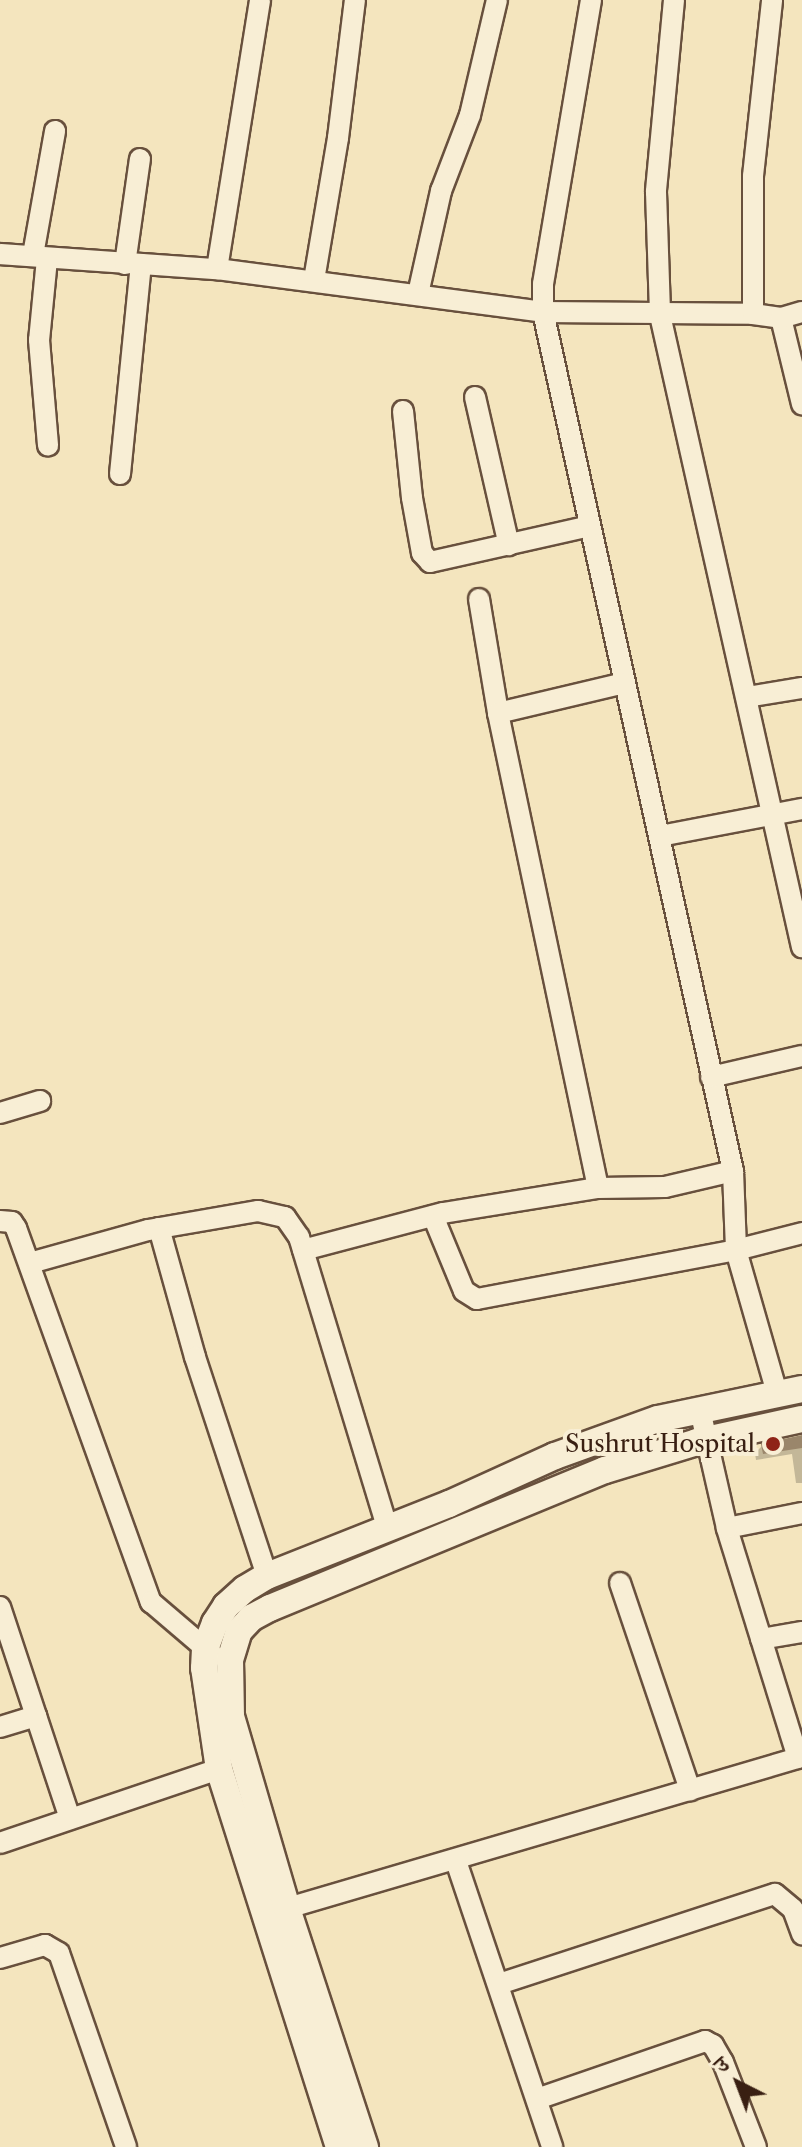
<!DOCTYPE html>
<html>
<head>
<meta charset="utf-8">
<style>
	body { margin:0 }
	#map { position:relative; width:802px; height:2147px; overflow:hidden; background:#f4e5be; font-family:"Libre Caslon Text","Noto Serif Devanagari",serif }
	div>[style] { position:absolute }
	.shadow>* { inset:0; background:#0003 }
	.building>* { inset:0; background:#9a866b }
	.roads { filter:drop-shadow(2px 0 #68503d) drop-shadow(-2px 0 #68503d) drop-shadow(0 2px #68503d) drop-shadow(0 -2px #68503d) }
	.minor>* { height:20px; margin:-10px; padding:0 10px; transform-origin:10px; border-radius:10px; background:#f8eed5 }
	.tertiary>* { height:26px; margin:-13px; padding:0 13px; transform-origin:13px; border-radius:13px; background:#f8eed5 }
	.dots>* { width:22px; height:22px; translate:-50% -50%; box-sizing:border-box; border:4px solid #f8eed5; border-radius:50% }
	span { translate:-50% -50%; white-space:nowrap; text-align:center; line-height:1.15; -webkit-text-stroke:8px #f8eed5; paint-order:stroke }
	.poi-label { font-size:24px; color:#391f12 }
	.right { translate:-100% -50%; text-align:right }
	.north { position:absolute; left:698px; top:2043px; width:80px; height:80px; -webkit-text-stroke:6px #f8eed5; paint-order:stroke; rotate:318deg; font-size:22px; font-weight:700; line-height:32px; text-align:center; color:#391f12 }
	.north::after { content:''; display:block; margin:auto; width:28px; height:36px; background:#391f12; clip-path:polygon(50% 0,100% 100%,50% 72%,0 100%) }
</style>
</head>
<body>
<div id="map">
	<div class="shadow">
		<div style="clip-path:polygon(802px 1437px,802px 1483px,796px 1483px,792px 1454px,756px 1460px,755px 1453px,762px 1446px)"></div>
	</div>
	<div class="building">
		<div style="clip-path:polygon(802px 1435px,802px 1448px,763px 1454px,761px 1444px)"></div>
	</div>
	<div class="roads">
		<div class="minor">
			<div style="left:591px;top:0;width:288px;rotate:99.6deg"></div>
			<div style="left:543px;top:284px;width:28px;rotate:90deg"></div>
			<div style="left:543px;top:312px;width:880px;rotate:77.53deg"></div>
			<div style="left:733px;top:1171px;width:79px;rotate:87.8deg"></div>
			<div style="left:736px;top:1250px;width:149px;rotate:74deg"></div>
			<div style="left:674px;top:0;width:193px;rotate:95.4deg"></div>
			<div style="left:656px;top:192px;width:123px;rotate:88.1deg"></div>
			<div style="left:660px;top:315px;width:648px;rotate:77.34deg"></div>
			<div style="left:0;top:254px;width:218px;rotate:4deg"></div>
			<div style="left:217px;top:269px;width:329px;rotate:7.5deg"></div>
			<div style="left:543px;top:312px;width:210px;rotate:0.5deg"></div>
			<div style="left:753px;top:314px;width:28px;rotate:8deg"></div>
			<div style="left:781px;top:318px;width:89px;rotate:76.3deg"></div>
			<div style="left:33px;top:255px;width:126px;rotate:-79.9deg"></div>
			<div style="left:47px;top:259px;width:81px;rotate:95.6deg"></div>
			<div style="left:39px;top:340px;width:106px;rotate:85.1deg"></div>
			<div style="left:125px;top:264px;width:106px;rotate:-81.9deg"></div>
			<div style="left:217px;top:269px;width:272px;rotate:-80.9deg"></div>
			<div style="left:314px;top:280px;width:144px;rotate:-80.4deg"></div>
			<div style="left:338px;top:138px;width:139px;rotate:-83deg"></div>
			<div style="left:418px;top:294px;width:106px;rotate:-77.4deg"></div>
			<div style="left:441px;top:191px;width:81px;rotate:-69.1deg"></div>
			<div style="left:470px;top:115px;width:118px;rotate:-76.8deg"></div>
			<div style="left:753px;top:314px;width:138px;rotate:-90deg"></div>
			<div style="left:753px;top:176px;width:177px;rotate:-83.8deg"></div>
			<div style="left:781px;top:318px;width:22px;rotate:-16deg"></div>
			<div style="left:475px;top:397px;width:152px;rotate:77.1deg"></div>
			<div style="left:403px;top:411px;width:87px;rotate:84.1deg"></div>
			<div style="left:412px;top:498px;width:56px;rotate:79.7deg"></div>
			<div style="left:422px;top:553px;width:12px;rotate:48deg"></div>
			<div style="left:430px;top:562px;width:164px;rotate:-12.7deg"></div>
			<div style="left:120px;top:474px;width:211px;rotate:-84.3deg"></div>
			<div style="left:479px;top:599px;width:116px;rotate:80.5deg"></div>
			<div style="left:498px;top:713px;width:485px;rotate:78.1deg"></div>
			<div style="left:747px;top:697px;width:56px;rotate:-9.3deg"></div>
			<div style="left:498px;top:713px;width:130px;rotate:-13.3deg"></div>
			<div style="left:660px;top:836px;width:145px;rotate:-10.8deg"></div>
			<div style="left:711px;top:1077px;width:93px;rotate:-13deg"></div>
			<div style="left:0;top:1113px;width:42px;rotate:-16.7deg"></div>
			<div style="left:433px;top:1216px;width:81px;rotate:67.5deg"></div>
			<div style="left:464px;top:1291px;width:15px;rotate:32deg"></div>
			<div style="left:477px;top:1299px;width:264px;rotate:-10.7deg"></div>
			<div style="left:736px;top:1250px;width:68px;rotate:-14.4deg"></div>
			<div style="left:0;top:1221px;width:12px;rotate:5deg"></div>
			<div style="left:12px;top:1222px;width:7px;rotate:56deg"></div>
			<div style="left:16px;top:1228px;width:398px;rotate:70.2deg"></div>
			<div style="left:151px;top:1602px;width:82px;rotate:40.5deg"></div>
			<div style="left:159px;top:1228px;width:134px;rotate:74.4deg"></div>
			<div style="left:195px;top:1357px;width:231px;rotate:71.8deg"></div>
			<div style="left:303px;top:1250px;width:145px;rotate:-14.8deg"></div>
			<div style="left:443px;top:1213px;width:157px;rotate:-9.2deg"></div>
			<div style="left:598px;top:1188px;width:67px;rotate:-0.9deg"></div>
			<div style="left:665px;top:1187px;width:70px;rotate:-13.2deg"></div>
			<div style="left:30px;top:1263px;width:123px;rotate:-15.6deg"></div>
			<div style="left:148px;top:1230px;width:112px;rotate:-9.8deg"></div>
			<div style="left:258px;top:1211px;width:28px;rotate:13deg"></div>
			<div style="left:285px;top:1217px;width:24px;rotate:55deg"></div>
			<div style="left:299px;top:1237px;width:302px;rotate:73.1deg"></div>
			<div style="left:727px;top:1528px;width:76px;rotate:-11.3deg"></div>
			<div style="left:620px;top:1583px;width:219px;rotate:71.3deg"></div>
			<div style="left:0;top:1607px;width:223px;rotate:71.7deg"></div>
			<div style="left:761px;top:1639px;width:42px;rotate:-9.7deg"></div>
			<div style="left:0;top:1727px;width:38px;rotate:-17deg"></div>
			<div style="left:0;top:1843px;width:231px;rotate:-18.7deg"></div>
			<div style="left:456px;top:1861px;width:302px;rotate:71.4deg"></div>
			<div style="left:274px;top:1912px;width:546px;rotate:-16.38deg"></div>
			<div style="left:798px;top:1758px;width:241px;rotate:-107.2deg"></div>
			<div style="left:727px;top:1528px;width:121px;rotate:-102.9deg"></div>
			<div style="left:0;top:1958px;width:47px;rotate:-16.1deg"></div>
			<div style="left:45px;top:1945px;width:16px;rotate:30deg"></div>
			<div style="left:59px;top:1953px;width:205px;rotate:70.9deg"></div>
			<div style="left:499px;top:1984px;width:290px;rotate:-18.1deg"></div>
			<div style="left:775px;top:1894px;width:23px;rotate:40deg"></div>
			<div style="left:793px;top:1909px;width:27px;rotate:70deg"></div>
			<div style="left:537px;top:2099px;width:178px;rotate:-19deg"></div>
			<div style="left:705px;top:2041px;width:9px;rotate:27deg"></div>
			<div style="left:713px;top:2045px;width:20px;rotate:60deg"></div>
			<div style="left:723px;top:2062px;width:91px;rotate:68.8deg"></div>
		</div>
		<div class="tertiary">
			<div style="left:339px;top:2147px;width:397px;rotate:-107.6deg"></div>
			<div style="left:219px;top:1769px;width:102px;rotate:-98.4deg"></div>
			<div style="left:204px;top:1668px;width:19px;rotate:-87deg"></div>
			<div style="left:205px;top:1649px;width:28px;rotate:-69deg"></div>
			<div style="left:215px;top:1623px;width:20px;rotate:-57deg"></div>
			<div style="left:226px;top:1606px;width:25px;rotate:-42deg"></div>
			<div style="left:245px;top:1589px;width:26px;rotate:-31deg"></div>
			<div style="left:267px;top:1576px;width:196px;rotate:-21.6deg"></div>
			<div style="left:449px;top:1504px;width:116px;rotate:-24.4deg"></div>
			<div style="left:555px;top:1456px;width:109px;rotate:-19.8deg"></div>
			<div style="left:658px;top:1419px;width:147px;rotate:-11.8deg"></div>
			<div style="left:365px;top:2147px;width:251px;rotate:-108.1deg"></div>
			<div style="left:287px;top:1908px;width:199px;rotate:-106.3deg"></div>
			<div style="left:231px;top:1717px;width:57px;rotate:-91deg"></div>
			<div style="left:230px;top:1660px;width:30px;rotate:-73deg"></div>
			<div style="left:239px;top:1631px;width:18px;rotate:-47deg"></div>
			<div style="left:251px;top:1618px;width:21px;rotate:-28deg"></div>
			<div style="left:270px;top:1608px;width:362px;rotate:-22.4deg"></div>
			<div style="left:605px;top:1470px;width:96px;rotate:-16.9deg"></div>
			<div style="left:697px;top:1442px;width:107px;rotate:-12.4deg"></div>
		</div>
	</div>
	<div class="dots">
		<div style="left:773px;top:1444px;background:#8f2418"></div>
	</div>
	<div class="poi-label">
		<span class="right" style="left:755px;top:1444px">Sushrut Hospital</span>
	</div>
	<div class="north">उ</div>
</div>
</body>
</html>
